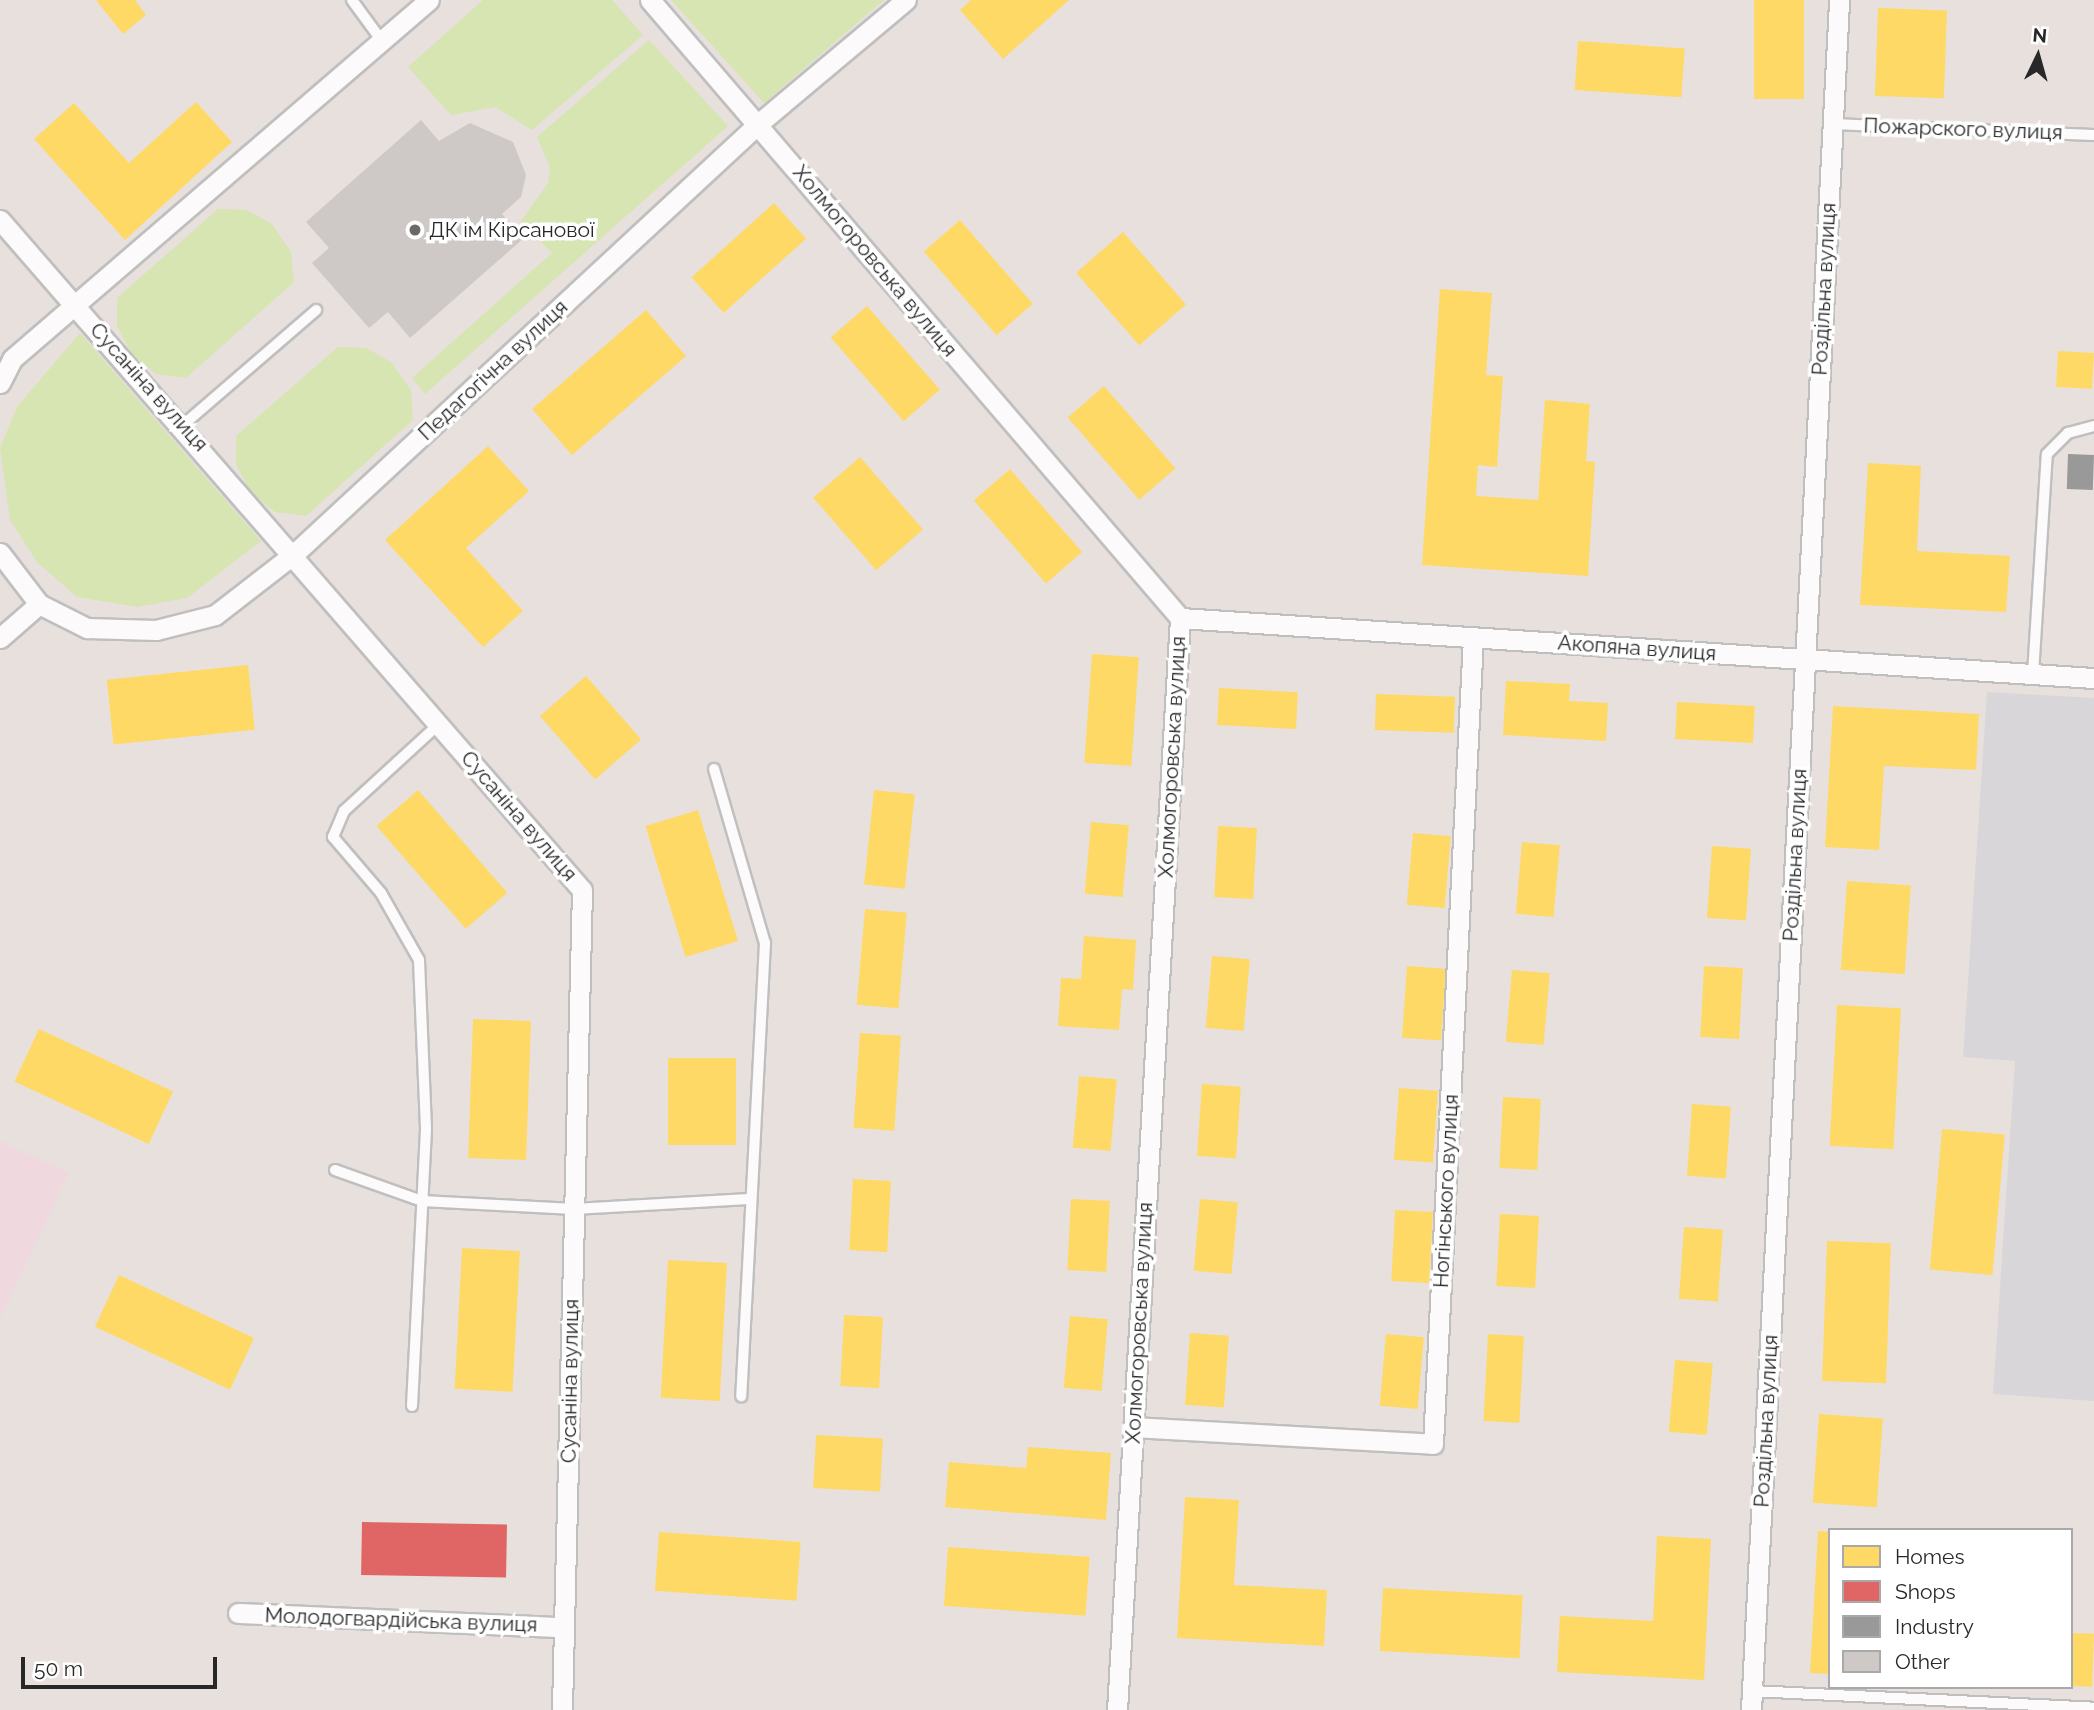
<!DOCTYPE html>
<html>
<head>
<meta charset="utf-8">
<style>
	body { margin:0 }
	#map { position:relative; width:2094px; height:1710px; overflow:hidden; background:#e8e0dc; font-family:Raleway,sans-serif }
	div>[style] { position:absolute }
	.industrial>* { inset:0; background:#d9d6d9 }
	.medical>* { inset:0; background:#efd9de }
	.green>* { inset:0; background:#d6e5b2 }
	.homes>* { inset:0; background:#ffd966; transform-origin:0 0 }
	.shops>* { inset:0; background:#e06666; transform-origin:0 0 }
	.industry>* { inset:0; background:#999; transform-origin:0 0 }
	.building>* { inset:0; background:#cec9c6 }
	.roads { filter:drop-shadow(2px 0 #c0bfbf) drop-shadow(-2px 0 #c0bfbf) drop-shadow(0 2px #c0bfbf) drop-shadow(0 -2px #c0bfbf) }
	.service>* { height:10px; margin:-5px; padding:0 5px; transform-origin:5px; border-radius:5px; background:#fcfafa }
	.minor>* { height:19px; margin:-9.5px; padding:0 9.5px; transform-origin:9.5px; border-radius:9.5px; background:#fcfafa }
	.dots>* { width:19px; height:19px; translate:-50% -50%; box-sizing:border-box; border:4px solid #fff; border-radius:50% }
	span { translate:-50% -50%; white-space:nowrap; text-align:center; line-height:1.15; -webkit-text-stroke:7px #fff; paint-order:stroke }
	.street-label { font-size:21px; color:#282828 }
	.poi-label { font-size:21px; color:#282828 }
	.left { translate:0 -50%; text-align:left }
	.legend { position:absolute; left:1828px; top:1528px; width:245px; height:161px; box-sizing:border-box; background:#fff; border:2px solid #a9a9a9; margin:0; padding:9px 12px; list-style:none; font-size:21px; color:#282828 }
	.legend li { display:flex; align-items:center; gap:14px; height:35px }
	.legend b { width:35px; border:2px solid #a9a9a9 }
	.north { position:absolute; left:2003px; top:21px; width:70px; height:70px; -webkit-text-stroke:5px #fff; paint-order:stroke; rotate:5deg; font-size:19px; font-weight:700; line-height:28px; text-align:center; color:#282828 }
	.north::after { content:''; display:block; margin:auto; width:24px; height:32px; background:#282828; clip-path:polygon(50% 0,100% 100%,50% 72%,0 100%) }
	.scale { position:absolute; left:21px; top:1657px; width:196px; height:32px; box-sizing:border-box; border:4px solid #282828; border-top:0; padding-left:9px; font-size:21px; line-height:24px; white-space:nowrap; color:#282828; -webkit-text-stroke:5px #fff; paint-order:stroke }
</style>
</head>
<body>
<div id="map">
	<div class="industrial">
		<div style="clip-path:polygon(1987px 692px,2094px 698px,2094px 1401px,1993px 1394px,2015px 1061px,1963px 1057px)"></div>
	</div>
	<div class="medical">
		<div style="clip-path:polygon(0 1141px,69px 1173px,0 1319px)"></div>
	</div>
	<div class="green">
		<div style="clip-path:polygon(483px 0,612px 0,643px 35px,532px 130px,495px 107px,451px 115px,408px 67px)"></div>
		<div style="clip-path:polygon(671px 0,884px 0,764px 103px)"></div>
		<div style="clip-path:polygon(649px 40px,728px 126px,425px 394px,412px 378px,552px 253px,521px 221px,548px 183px,550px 167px,537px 137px)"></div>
		<div style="clip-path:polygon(218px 209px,247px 210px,272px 224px,291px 252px,294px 282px,186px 378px,156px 374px,132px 355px,117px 326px,117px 298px)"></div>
		<div style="clip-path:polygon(80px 333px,261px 541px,187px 598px,137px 607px,77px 597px,37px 562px,10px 520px,0 448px,17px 407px)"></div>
		<div style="clip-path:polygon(338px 347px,366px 348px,391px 362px,411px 390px,413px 420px,306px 516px,275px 512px,251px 493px,236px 464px,236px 436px)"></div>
	</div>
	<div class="homes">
		<div style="clip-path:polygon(96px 0,135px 0,146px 15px,123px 34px)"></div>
		<div style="clip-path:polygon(971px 0,1069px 0,1003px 59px,960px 10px)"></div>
		<div style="left:1754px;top:0;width:50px;height:99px"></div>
		<div style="left:1878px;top:8px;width:69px;height:88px;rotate:2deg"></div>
		<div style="left:1578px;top:41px;width:107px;height:49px;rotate:4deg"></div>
		<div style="clip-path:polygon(196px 102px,232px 142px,125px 240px,34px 139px,74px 103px,129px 163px)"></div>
		<div style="left:774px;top:203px;width:48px;height:111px;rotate:48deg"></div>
		<div style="left:960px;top:220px;width:111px;height:48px;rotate:49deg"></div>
		<div style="left:1123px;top:232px;width:96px;height:62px;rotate:49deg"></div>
		<div style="clip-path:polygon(1440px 289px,1492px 293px,1486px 375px,1503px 376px,1497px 467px,1478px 465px,1476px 496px,1538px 500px,1545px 400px,1590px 404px,1586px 461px,1595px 462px,1588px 576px,1422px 565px)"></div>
		<div style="left:867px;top:306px;width:111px;height:48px;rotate:49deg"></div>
		<div style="left:646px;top:310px;width:61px;height:151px;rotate:49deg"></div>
		<div style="left:2058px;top:351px;width:36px;height:36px;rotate:3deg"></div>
		<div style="left:1104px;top:386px;width:109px;height:48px;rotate:49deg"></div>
		<div style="clip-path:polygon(488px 446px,529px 491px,466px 548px,523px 611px,483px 647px,385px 540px)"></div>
		<div style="left:860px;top:457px;width:96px;height:62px;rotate:49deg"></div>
		<div style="clip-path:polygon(1868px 463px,1921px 466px,1917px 551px,2010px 556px,2006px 612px,1860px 605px)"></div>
		<div style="left:1010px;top:469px;width:110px;height:48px;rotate:49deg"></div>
		<div style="left:1092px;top:654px;width:47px;height:109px;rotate:4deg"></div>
		<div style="left:248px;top:665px;width:65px;height:142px;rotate:84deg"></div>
		<div style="left:586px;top:676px;width:84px;height:61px;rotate:49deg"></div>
		<div style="clip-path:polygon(1506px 681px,1570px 684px,1569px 701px,1608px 703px,1606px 741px,1503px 735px)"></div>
		<div style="left:1219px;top:688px;width:79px;height:37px;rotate:3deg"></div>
		<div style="left:1376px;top:694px;width:79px;height:36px;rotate:2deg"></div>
		<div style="left:1677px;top:702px;width:78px;height:37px;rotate:3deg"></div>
		<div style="clip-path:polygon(1833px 706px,1979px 714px,1976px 770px,1884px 766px,1879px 850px,1825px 847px)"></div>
		<div style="left:418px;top:790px;width:136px;height:55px;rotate:49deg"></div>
		<div style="left:874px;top:790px;width:41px;height:95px;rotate:6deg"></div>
		<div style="left:698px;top:810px;width:137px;height:55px;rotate:73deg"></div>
		<div style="left:1091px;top:822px;width:38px;height:72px;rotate:5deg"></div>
		<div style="left:1218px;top:826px;width:39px;height:71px;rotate:3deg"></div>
		<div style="left:1413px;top:833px;width:38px;height:72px;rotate:5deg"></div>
		<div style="left:1522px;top:842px;width:38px;height:72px;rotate:5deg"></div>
		<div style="left:1712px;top:846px;width:39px;height:72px;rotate:4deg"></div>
		<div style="left:1847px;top:881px;width:64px;height:89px;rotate:4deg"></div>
		<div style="left:865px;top:909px;width:42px;height:96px;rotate:5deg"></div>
		<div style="clip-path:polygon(1084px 936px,1136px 940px,1133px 990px,1122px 989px,1119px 1030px,1058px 1026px,1061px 978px,1081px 979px)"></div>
		<div style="left:1212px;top:956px;width:38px;height:72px;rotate:5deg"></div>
		<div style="left:1407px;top:966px;width:39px;height:72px;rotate:4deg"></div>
		<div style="left:1704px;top:966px;width:39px;height:71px;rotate:3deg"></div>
		<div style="left:1512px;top:970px;width:38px;height:72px;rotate:5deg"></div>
		<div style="left:1837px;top:1005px;width:64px;height:141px;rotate:3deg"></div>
		<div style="left:473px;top:1019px;width:58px;height:139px;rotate:2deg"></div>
		<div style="left:39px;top:1029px;width:148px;height:58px;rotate:25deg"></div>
		<div style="left:860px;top:1033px;width:41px;height:95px;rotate:4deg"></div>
		<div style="left:668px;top:1058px;width:68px;height:87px"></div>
		<div style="left:1079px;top:1076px;width:38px;height:72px;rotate:5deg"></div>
		<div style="left:1202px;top:1084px;width:39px;height:72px;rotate:4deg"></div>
		<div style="left:1399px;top:1088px;width:39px;height:72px;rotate:4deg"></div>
		<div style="left:1503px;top:1097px;width:38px;height:71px;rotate:3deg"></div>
		<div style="left:1692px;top:1104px;width:39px;height:72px;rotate:4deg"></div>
		<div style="left:1942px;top:1129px;width:63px;height:141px;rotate:5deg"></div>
		<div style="left:853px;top:1179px;width:38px;height:71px;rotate:3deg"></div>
		<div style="left:1071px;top:1199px;width:39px;height:71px;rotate:3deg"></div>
		<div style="left:1200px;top:1199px;width:38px;height:72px;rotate:5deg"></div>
		<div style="left:1395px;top:1210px;width:38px;height:71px;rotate:3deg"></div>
		<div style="left:1500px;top:1214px;width:39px;height:72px;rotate:3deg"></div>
		<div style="left:1684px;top:1227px;width:39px;height:72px;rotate:4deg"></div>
		<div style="left:1827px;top:1241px;width:64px;height:140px;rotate:2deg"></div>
		<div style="left:462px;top:1248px;width:58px;height:141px;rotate:3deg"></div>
		<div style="left:668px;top:1260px;width:59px;height:138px;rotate:3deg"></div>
		<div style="left:119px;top:1275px;width:149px;height:57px;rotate:25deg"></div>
		<div style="left:844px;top:1315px;width:39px;height:71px;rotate:3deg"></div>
		<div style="left:1070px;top:1316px;width:38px;height:72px;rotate:5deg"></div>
		<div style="left:1190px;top:1333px;width:39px;height:72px;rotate:4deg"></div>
		<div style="left:1386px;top:1334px;width:38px;height:72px;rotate:5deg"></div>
		<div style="left:1488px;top:1334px;width:36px;height:87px;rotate:3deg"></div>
		<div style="left:1675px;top:1360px;width:38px;height:72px;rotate:5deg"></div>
		<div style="left:1819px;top:1414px;width:64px;height:89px;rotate:4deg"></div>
		<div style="left:816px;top:1435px;width:67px;height:53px;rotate:3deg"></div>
		<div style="clip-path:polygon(1028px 1447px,1111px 1453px,1106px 1520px,945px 1507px,949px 1462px,1026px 1468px)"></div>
		<div style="clip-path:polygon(1185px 1497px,1239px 1500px,1234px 1585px,1327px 1590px,1324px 1646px,1177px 1638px)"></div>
		<div style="clip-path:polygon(1818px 1531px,1830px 1532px,1830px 1674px,1810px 1673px)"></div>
		<div style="left:659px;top:1532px;width:142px;height:59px;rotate:4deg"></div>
		<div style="clip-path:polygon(1657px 1536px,1711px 1539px,1704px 1680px,1557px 1672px,1560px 1616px,1653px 1621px)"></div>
		<div style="left:948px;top:1547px;width:142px;height:59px;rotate:4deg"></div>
		<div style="left:1383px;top:1588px;width:140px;height:63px;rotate:3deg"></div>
		<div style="left:2071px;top:1633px;width:23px;height:53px;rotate:2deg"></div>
	</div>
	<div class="shops">
		<div style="left:362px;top:1522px;width:145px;height:53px;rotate:1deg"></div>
	</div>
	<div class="industry">
		<div style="left:2068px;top:454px;width:26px;height:35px;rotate:2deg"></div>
	</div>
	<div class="building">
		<div style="clip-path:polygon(421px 120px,439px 141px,470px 123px,513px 142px,526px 175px,521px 197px,502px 214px,524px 238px,410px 338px,388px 312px,369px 328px,312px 263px,329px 248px,306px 222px)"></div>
	</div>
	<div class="roads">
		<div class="service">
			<div style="left:352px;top:0;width:51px;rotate:53.8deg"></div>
			<div style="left:1832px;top:124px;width:262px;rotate:2.4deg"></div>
			<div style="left:183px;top:425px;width:176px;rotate:-40.8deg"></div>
			<div style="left:2033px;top:674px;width:220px;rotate:-86.4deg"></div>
			<div style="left:2047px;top:454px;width:30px;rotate:-45deg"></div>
			<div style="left:2068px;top:433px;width:27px;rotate:-15deg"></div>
			<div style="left:714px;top:769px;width:181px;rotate:73.7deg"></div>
			<div style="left:765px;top:943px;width:454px;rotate:93deg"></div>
			<div style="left:335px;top:1170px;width:92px;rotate:19.6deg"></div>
			<div style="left:422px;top:1201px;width:152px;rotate:3deg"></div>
			<div style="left:574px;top:1209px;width:175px;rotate:-3.3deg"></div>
			<div style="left:412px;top:1406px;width:278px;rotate:-87.1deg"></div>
			<div style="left:426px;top:1128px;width:168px;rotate:-92.4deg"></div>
			<div style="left:419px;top:960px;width:77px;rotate:-119.6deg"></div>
			<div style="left:381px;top:893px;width:74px;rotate:-130.6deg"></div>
			<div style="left:333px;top:837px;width:28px;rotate:-67deg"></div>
			<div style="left:344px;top:811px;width:129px;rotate:-42.5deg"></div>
			<div style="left:1752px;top:1691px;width:342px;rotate:2.8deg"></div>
		</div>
		<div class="minor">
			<div style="left:650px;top:0;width:814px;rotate:49.38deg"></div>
			<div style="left:1180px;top:618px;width:1094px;rotate:93.3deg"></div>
			<div style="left:0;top:220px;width:887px;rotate:49.02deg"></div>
			<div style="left:582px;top:890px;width:820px;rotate:91.4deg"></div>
			<div style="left:0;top:383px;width:27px;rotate:-63deg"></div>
			<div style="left:12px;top:359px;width:550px;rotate:-40.73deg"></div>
			<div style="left:0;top:553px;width:64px;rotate:52.6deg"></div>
			<div style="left:39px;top:604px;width:54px;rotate:26.6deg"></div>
			<div style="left:87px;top:628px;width:69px;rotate:1.7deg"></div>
			<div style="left:156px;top:630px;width:61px;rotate:-14.3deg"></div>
			<div style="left:215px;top:615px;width:100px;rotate:-37.7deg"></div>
			<div style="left:294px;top:554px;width:633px;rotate:-42.82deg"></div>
			<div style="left:758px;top:124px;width:193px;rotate:-40deg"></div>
			<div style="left:1180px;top:618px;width:916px;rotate:3.76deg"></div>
			<div style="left:0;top:638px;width:52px;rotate:-41.1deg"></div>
			<div style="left:1133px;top:1427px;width:300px;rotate:3.2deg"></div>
			<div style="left:1433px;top:1444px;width:808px;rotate:-87.16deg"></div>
			<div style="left:238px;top:1613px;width:326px;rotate:2.5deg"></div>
			<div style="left:1751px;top:1710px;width:1712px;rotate:-87.05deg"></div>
		</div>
	</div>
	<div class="dots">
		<div style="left:415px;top:230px;background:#6b6867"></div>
	</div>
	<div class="street-label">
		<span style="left:1963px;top:129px;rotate:2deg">Пожарского вулиця</span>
		<span style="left:875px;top:261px;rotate:50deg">Холмогоровська вулиця</span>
		<span style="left:1824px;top:289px;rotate:-87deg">Роздільна вулиця</span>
		<span style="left:493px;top:370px;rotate:-43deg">Педагогічна вулиця</span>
		<span style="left:149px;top:387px;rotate:48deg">Сусаніна вулиця</span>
		<span style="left:1637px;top:648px;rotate:4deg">Акопяна вулиця</span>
		<span style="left:1172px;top:757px;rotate:-87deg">Холмогоровська вулиця</span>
		<span style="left:519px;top:816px;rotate:49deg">Сусаніна вулиця</span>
		<span style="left:1795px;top:855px;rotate:-87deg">Роздільна вулиця</span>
		<span style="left:1446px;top:1191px;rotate:-87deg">Ногінського вулиця</span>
		<span style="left:1139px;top:1323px;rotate:-87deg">Холмогоровська вулиця</span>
		<span style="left:570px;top:1381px;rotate:-89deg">Сусаніна вулиця</span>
		<span style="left:1766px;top:1421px;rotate:-87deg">Роздільна вулиця</span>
		<span style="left:401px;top:1620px;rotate:2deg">Молодогвардійська вулиця</span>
	</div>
	<div class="poi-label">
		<span class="left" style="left:429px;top:230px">ДК ім Кірсанової</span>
	</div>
	<ul class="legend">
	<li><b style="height:19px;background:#ffd966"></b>Homes</li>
	<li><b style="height:19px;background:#e06666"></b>Shops</li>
	<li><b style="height:19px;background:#999"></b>Industry</li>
	<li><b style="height:19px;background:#cec9c6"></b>Other</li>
	</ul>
	<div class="north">N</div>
	<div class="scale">50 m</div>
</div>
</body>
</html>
